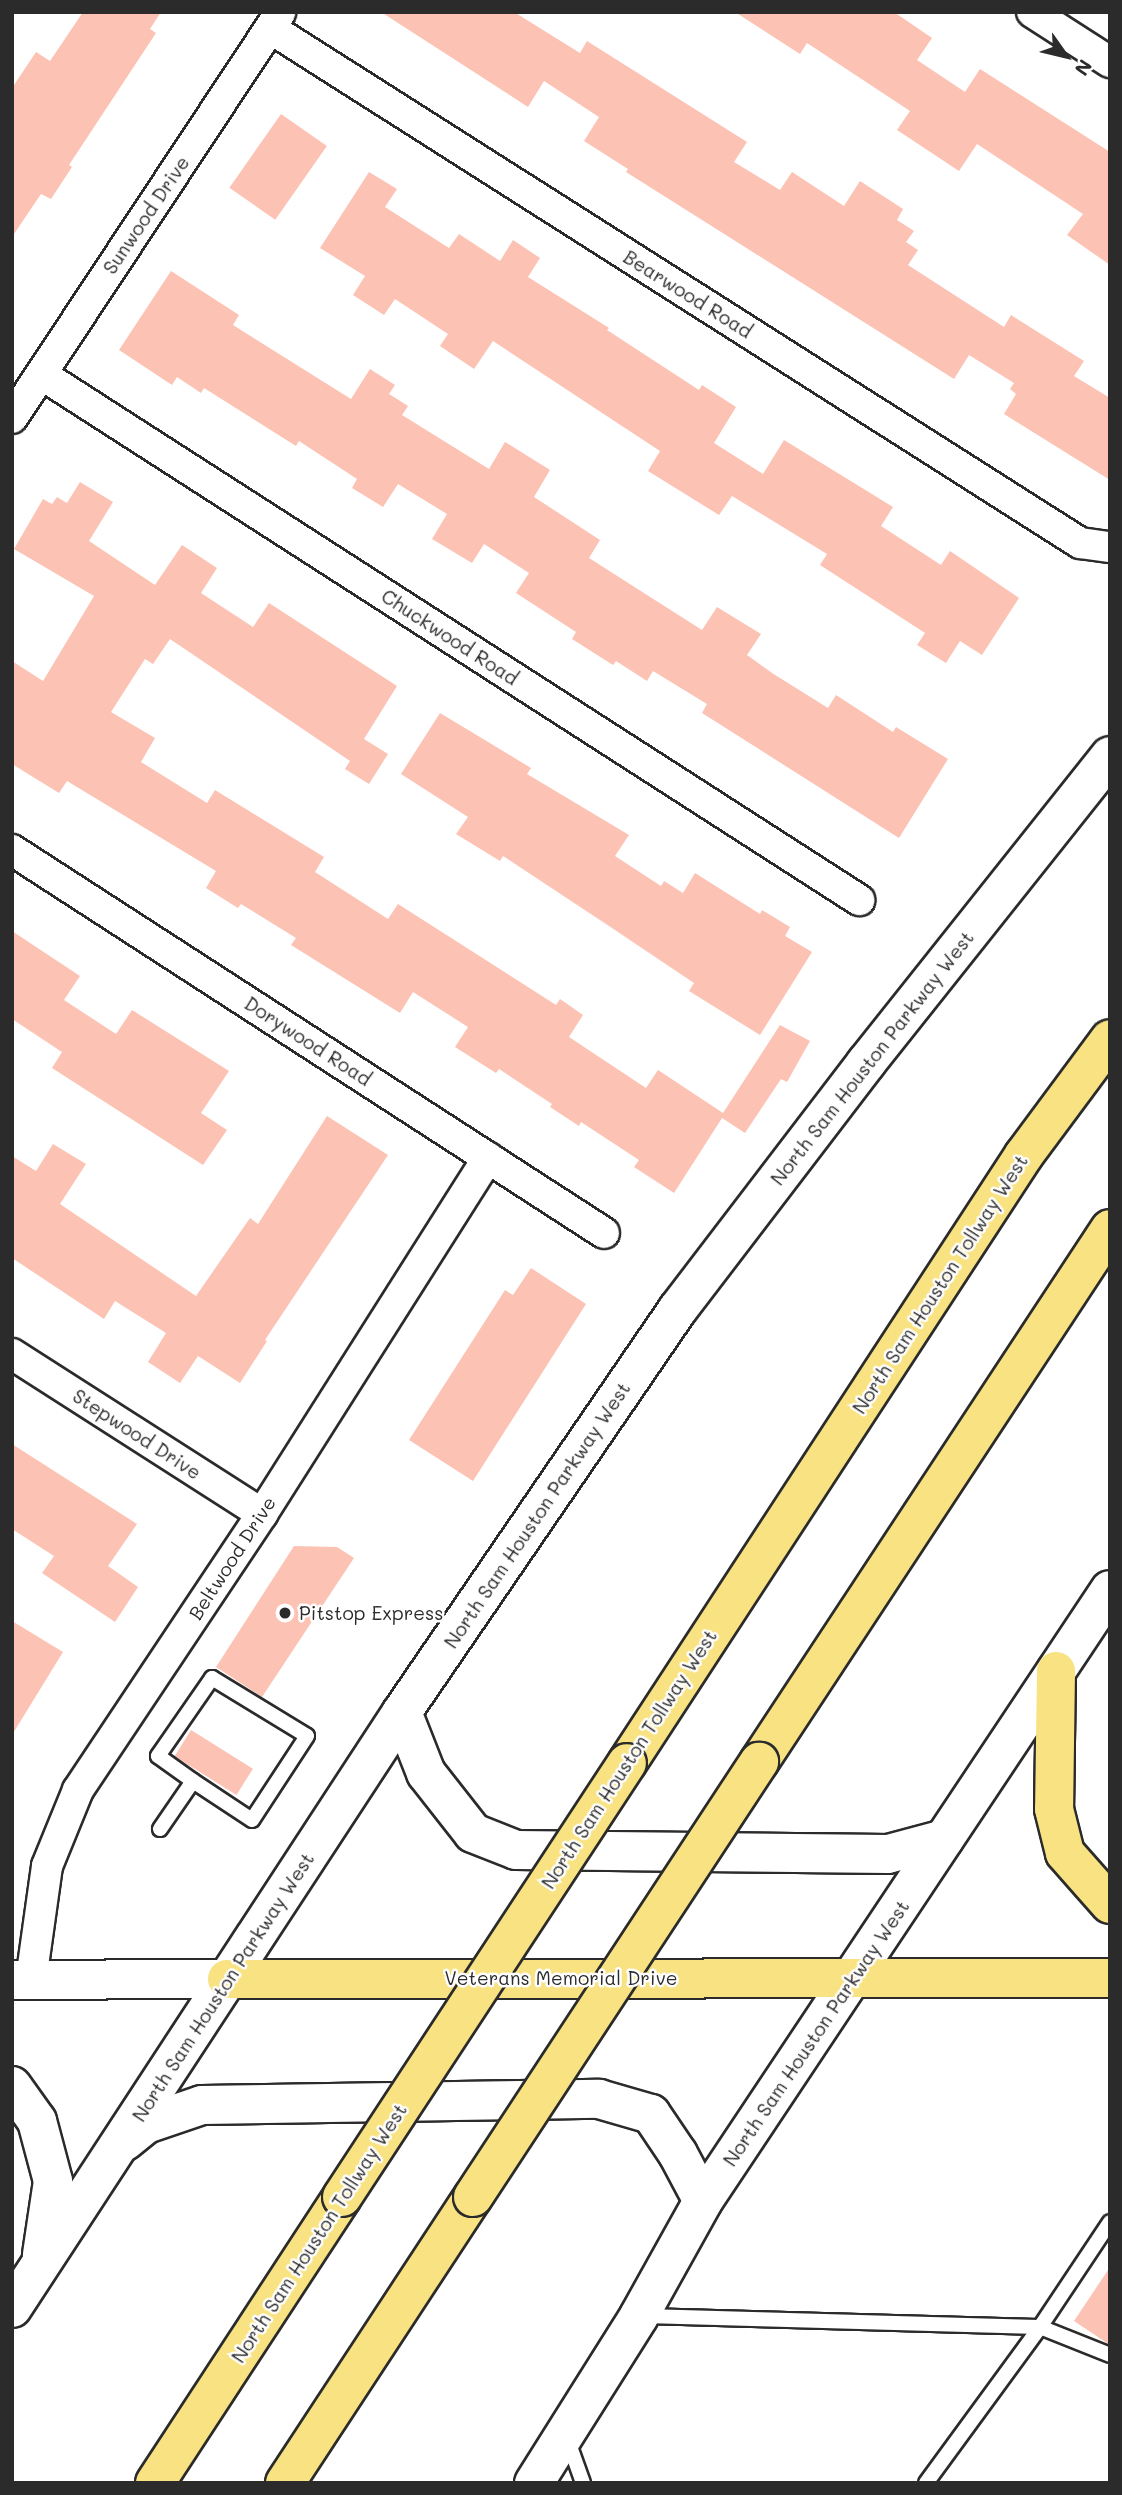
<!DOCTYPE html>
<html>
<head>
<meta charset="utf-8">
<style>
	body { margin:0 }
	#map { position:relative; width:1122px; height:2495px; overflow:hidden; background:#fff; font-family:Mali,sans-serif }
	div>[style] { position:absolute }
	.building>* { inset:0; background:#fcc2b4; transform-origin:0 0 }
	.roads { filter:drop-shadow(2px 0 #2b2b2b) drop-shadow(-2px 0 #2b2b2b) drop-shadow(0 2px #2b2b2b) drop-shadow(0 -2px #2b2b2b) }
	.service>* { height:14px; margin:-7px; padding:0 7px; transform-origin:7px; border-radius:7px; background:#fff }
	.minor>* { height:30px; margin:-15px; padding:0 15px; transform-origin:15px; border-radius:15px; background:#fff }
	.secondary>* { height:38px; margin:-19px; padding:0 19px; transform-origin:19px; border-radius:19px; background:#fff }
	.primary>* { height:38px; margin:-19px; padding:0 19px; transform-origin:19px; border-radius:19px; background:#f8e281 }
	.motorway>* { height:38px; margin:-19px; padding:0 19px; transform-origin:19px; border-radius:19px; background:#f8e281 }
	.bridges { filter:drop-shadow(2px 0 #2b2b2b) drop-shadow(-2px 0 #2b2b2b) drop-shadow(0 2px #2b2b2b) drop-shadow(0 -2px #2b2b2b) }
	.motorway-bridge>* { height:38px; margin:-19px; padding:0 19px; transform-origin:19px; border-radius:19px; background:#f8e281 }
	.dots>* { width:19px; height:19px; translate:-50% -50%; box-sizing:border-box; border:4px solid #fff; border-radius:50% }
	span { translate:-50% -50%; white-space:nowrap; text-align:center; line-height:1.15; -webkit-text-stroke:5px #fff; paint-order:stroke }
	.street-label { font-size:19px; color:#2b2b2b }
	.poi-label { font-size:19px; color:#2b2b2b }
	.left { translate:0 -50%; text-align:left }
	.frame { position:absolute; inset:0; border:14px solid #2b2b2b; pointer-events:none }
	.north { position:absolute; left:1031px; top:21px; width:70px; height:70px; -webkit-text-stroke:5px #fff; paint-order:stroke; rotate:124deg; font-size:19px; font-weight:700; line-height:28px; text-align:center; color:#2b2b2b }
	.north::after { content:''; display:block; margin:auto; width:24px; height:32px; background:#2b2b2b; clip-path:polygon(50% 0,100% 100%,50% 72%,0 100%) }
</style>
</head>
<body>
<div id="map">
	<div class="building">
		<div style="clip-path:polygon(83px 12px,161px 12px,150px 29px,156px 33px,69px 165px,72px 167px,51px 199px,41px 194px,12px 237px,12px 88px,36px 52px,50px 61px)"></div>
		<div style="clip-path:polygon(381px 12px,514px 12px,580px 53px,587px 41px,747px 142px,734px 162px,780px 190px,792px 172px,844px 206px,860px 181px,903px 209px,897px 220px,914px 231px,906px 242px,918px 250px,908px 265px,1004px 327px,1011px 315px,1084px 361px,1074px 376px,1110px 398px,1110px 480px,1004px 414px,1016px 394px,1010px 389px,1014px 383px,969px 355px,954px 379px,626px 172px,628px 169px,584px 141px,599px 117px,544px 81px,528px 107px)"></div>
		<div style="clip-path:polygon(735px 12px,894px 12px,932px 38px,917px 60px,965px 92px,980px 69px,1110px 152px,1110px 265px,1067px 235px,1083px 214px,977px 144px,959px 171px,897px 130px,910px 111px,807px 43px,800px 54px)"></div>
		<div style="left:281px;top:114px;width:56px;height:90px;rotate:35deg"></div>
		<div style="clip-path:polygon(369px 172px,397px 189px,385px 207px,449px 248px,459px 234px,500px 261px,513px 240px,540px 258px,528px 277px,609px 328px,607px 330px,699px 390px,702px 385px,736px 407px,714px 443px,763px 474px,784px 440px,893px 507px,881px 526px,941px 565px,950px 551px,1019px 598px,982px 655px,960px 641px,946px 663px,917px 645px,925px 633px,820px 565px,827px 554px,732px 496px,719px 515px,648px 471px,660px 451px,493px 341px,474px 369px,440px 346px,448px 334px,395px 299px,384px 315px,353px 295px,365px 276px,320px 248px)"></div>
		<div style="clip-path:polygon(171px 271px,239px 315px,233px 325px,351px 399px,370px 369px,395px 385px,389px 394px,408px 406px,402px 415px,489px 469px,505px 442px,550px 470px,534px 497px,600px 540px,589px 558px,702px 630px,717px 607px,761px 634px,747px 655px,772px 673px,828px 708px,836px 695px,893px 732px,896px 727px,948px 759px,899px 838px,702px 713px,707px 704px,653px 671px,647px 681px,616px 661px,613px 665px,572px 639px,576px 632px,516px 593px,529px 573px,484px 544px,472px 563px,432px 539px,447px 514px,398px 484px,383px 507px,352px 488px,357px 479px,299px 441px,296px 446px,204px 388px,201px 393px,177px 377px,172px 385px,119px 350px)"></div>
		<div style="clip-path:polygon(80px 482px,113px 502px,89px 541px,155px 585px,182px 545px,217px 568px,201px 593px,253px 627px,269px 603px,397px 686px,364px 739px,388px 754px,369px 784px,345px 769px,350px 761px,170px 639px,153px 664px,145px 659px,111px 712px,155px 738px,141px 762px,207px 803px,215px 790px,324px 857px,315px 872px,388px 919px,398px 904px,556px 1005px,560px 999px,583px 1015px,569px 1037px,646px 1088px,658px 1070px,723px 1113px,780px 1025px,810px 1041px,787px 1082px,781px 1079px,745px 1133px,722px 1118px,674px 1193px,634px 1167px,639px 1160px,581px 1122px,579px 1126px,550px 1107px,552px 1104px,499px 1069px,496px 1073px,455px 1047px,468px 1027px,413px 992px,400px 1013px,291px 945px,296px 938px,241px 904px,238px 908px,206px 888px,216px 871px,67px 781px,59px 793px,12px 764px,12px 661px,43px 681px,94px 596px,14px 549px,43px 499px,52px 504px,57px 497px,67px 503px)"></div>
		<div style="clip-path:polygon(440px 713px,531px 768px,527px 774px,629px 835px,615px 856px,661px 886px,664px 881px,683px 893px,695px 873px,760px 914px,762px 910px,790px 927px,785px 936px,812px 952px,760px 1035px,689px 991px,694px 983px,609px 926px,503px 856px,500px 861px,456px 834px,468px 817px,401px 774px)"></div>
		<div style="clip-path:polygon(12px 931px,80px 976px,64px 1000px,116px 1034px,132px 1010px,229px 1071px,201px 1113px,227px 1130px,203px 1165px,52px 1068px,62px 1052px,12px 1019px)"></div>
		<div style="clip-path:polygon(327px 1116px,388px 1155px,265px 1340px,267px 1341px,240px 1383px,198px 1356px,180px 1383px,148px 1362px,166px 1333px,115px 1301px,104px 1319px,12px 1258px,12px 1156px,36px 1171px,53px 1144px,86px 1164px,60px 1204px,196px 1296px,250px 1218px,258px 1224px)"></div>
		<div style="clip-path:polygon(531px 1268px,586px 1304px,473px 1481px,409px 1440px,505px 1290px,513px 1295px)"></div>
		<div style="clip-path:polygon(12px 1444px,137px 1524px,108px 1566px,138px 1587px,115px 1622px,42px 1573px,54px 1556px,12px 1529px)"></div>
		<div style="clip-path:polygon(294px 1546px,337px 1547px,354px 1558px,262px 1697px,216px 1667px)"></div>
		<div style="clip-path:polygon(12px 1621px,63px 1652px,12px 1735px)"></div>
		<div style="left:191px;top:1730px;width:73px;height:31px;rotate:32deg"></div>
		<div style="clip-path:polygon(1110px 2267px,1110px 2345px,1074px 2321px)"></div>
	</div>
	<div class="roads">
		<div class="service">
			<div style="left:160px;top:1829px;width:58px;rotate:-55.5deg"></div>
			<div style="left:193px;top:1781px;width:43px;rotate:-144.5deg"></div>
			<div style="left:158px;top:1756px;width:95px;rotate:-55.3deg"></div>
			<div style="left:212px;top:1678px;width:111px;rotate:31.4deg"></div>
			<div style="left:307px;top:1736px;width:100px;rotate:123.2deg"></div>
			<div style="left:252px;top:1820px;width:71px;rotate:-146.5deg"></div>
			<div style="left:643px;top:2316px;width:397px;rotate:1.6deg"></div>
			<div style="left:1040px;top:2327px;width:126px;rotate:-56.3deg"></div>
			<div style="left:567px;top:2438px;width:48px;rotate:70.4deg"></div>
			<div style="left:926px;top:2483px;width:193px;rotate:-53.8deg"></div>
			<div style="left:1040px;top:2327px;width:75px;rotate:21.8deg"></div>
		</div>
		<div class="minor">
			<div style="left:1032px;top:12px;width:93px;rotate:32.7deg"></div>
			<div style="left:270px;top:28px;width:960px;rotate:32.45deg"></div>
			<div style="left:1080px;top:543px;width:30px;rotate:8deg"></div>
			<div style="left:41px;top:374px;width:973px;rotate:32.74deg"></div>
			<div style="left:12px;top:418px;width:486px;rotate:-56.5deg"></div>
			<div style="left:12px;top:850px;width:705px;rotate:32.9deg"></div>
			<div style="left:12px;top:1354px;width:297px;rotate:32.6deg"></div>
			<div style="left:31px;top:1980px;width:115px;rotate:-82deg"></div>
			<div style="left:47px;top:1866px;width:82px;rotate:-67.8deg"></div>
			<div style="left:78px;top:1790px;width:332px;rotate:-56.3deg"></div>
			<div style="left:262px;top:1514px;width:422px;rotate:-57.6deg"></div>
		</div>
		<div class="secondary">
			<div style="left:402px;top:1712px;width:66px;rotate:68.5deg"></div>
			<div style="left:426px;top:1773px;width:76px;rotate:51.9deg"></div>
			<div style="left:473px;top:1833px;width:46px;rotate:21.6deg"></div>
			<div style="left:516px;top:1850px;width:372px;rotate:0.6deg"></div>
			<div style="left:888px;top:1854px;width:58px;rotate:-15deg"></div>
			<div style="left:12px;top:1980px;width:215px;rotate:-0.3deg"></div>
			<div style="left:12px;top:2086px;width:43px;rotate:54.5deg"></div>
			<div style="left:37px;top:2121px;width:62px;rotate:75.1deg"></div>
			<div style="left:53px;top:2181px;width:75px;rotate:98.5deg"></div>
			<div style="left:125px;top:2141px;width:27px;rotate:-39deg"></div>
			<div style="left:146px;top:2124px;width:59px;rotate:-18.7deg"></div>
			<div style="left:202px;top:2105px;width:397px;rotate:-0.9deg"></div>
			<div style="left:599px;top:2099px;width:54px;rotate:16.1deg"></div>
			<div style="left:651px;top:2114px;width:48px;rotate:56deg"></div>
			<div style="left:678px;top:2154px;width:53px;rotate:62deg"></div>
			<div style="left:12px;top:2308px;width:712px;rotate:-56.8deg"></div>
			<div style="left:402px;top:1712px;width:488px;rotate:-55.6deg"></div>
			<div style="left:678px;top:1309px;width:310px;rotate:-52.6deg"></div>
			<div style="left:866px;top:1063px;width:392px;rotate:-51.5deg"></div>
			<div style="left:534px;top:2483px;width:197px;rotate:-57.8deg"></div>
			<div style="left:639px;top:2316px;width:132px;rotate:-60.9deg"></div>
			<div style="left:703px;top:2201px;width:734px;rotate:-56.33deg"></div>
		</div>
		<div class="primary">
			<div style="left:1056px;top:1671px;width:138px;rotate:90.8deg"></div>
			<div style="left:1054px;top:1809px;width:45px;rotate:76deg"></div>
			<div style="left:1065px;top:1853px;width:68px;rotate:48.6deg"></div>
			<div style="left:227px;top:1979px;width:883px;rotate:-0.06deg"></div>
		</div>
		<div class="motorway">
			<div style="left:759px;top:1762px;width:638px;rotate:-56.63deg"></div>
			<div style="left:627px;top:1763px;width:726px;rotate:-56.86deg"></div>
			<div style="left:1024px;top:1155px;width:144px;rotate:-53.4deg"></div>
			<div style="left:155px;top:2483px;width:342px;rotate:-56.8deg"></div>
			<div style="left:285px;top:2483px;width:342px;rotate:-56.7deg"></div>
		</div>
	</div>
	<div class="bridges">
		<div class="motorway-bridge">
			<div style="left:342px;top:2197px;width:519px;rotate:-56.71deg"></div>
			<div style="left:473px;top:2197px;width:521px;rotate:-56.68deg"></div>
		</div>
	</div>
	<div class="dots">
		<div style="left:285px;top:1613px;background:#2b2b2b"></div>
	</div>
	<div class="street-label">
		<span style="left:146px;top:215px;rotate:-56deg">Sunwood Drive</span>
		<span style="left:688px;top:294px;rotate:32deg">Bearwood Road</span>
		<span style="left:450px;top:637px;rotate:33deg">Chuckwood Road</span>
		<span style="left:308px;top:1041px;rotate:33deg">Dorywood Road</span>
		<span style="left:872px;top:1058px;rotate:-52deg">North Sam Houston Parkway West</span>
		<span style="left:940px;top:1284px;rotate:-57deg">North Sam Houston Tollway West</span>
		<span style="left:137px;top:1434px;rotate:33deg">Stepwood Drive</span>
		<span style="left:537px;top:1515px;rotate:-56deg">North Sam Houston Parkway West</span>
		<span style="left:232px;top:1558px;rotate:-57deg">Beltwood Drive</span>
		<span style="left:629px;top:1759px;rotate:-57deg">North Sam Houston Tollway West</span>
		<span style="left:561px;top:1978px">Veterans Memorial Drive</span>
		<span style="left:223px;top:1987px;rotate:-57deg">North Sam Houston Parkway West</span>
		<span style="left:816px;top:2033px;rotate:-56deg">North Sam Houston Parkway West</span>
		<span style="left:319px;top:2233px;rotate:-57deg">North Sam Houston Tollway West</span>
	</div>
	<div class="poi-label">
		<span class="left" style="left:299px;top:1613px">Pitstop Express</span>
	</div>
	<div class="frame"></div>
	<div class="north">N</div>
</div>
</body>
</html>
